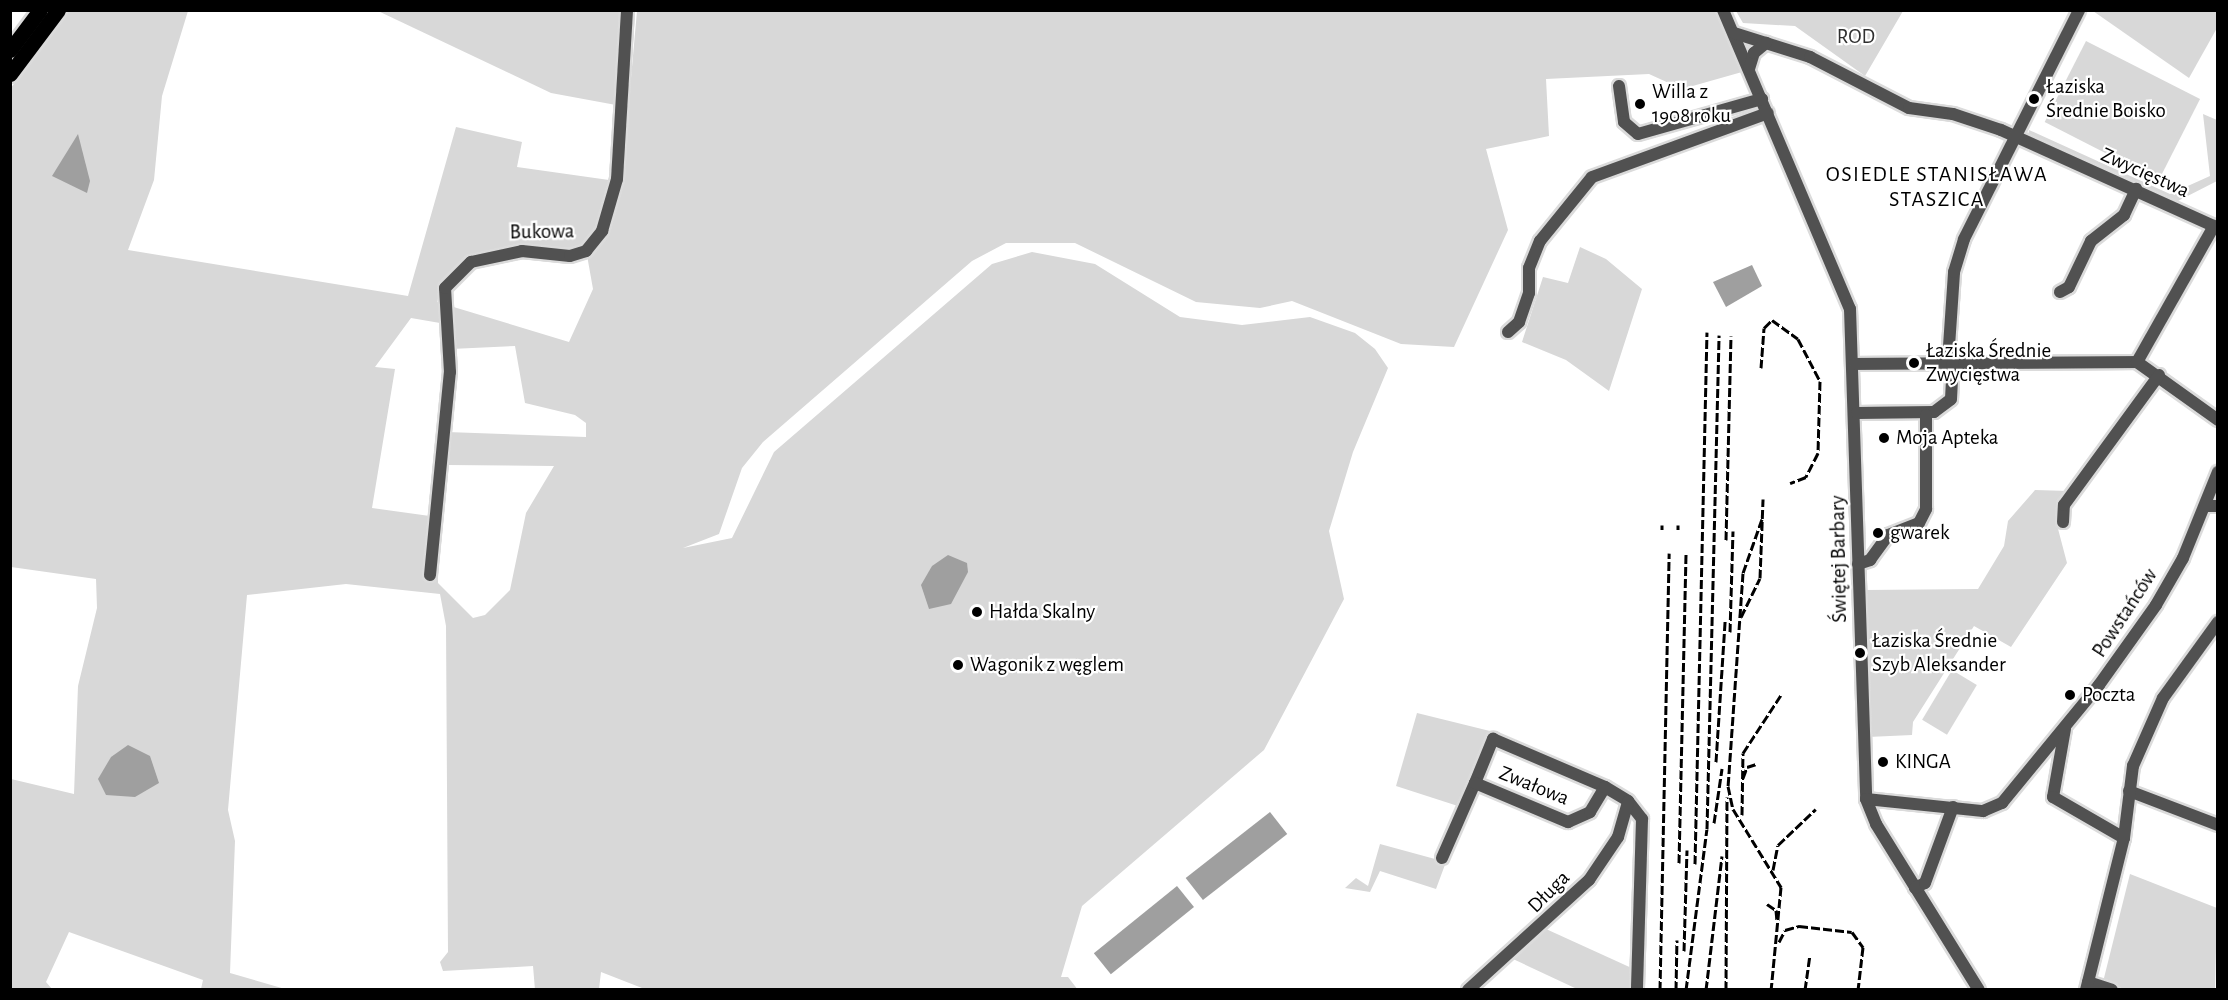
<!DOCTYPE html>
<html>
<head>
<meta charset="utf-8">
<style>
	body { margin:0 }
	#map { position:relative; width:2228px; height:1000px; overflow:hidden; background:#fff; font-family:"Alegreya Sans",sans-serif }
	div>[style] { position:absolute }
	.green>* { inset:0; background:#d8d8d8; transform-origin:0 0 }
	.water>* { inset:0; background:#9f9f9f; transform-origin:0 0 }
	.roads { filter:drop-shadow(2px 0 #dbdbdb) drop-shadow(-2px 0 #dbdbdb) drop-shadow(0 2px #dbdbdb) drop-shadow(0 -2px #dbdbdb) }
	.minor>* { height:12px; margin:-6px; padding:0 6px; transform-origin:6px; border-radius:6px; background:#515151 }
	.major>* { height:15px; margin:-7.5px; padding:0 7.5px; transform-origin:7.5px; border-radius:7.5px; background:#000 }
	.rail>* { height:3px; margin-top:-1.5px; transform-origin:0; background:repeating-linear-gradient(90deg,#000 0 9px,transparent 0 12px) }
	.dots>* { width:16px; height:16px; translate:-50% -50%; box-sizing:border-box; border:3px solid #fff; border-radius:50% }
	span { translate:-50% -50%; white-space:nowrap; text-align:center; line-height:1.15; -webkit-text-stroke:4.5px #fff; paint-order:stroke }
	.park-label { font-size:21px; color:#2f2f2f }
	.poi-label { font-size:21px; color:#000 }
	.left { translate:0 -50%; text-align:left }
	.street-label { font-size:21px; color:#000 }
	.neighbourhood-label { font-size:22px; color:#000; letter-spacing:1.5px }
	.frame { position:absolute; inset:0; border:12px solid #000; pointer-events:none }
</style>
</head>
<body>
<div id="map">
	<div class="green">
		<div style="clip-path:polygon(evenodd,69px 11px,188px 11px,162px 96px,154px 180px,128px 250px,408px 296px,456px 127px,522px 142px,517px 167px,609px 180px,598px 228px,586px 243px,604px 239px,621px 190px,637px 11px,1715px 11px,1742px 72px,1682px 89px,1649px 74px,1546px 79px,1549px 136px,1486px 149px,1508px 230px,1454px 347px,1401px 344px,1292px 301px,1260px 308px,1196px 302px,1075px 243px,1006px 243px,972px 261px,763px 442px,742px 468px,719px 534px,683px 548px,732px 538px,774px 452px,992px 264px,1032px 252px,1095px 264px,1180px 317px,1242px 325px,1310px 317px,1355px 333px,1375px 349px,1388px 368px,1353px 452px,1329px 531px,1344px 599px,1264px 750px,1082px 906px,1061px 977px,1068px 977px,1078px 990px,642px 988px,601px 972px,599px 989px,535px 990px,533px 966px,443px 971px,440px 962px,448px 952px,446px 626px,440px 594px,346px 584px,247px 595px,228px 810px,235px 841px,230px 973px,285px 989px,201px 989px,203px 980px,69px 932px,46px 982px,52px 989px,11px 989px,11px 779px,74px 794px,78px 686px,97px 608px,96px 579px,11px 567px,10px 89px,69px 11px,585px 244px,593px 289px,569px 342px,437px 302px,442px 281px,482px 252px,565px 250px,585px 244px,69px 11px,411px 318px,440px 323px,451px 349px,515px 346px,525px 403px,575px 415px,586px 423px,586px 437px,447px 432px,447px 465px,554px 466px,526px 513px,510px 590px,485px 615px,473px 618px,438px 583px,437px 517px,372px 508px,395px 369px,375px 367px,411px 318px)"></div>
		<div style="clip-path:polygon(378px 11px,623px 11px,616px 105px,551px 93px)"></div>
		<div style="clip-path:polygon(1736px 11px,1903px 11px,1865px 76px,1795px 26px,1743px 23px)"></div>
		<div style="clip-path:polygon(2093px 11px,2217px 11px,2217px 28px,2189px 78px)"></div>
		<div style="left:2086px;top:41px;width:128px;height:91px;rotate:27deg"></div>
		<div style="clip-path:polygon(2203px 114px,2217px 120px,2217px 181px,2172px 204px,2028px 136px,2029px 130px,2170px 194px,2210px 176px)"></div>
		<div style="clip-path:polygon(1580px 247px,1606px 259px,1642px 289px,1609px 391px,1566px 360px,1522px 342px,1543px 277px,1568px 283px)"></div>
		<div style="clip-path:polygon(2035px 490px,2069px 491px,2059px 504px,2057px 525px,2067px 563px,2011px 647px,1974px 626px,1913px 722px,1912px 735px,1868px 737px,1865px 590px,1978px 589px,2004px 546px,2008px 521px)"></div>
		<div style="left:1952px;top:670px;width:29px;height:58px;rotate:31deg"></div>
		<div style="clip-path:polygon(1417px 713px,1494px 732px,1461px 807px,1396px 786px)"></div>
		<div style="clip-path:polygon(1380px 844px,1446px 862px,1436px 889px,1380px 871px,1370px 892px,1345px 888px,1356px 878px,1368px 886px)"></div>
		<div style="clip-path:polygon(2130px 874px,2217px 908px,2215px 989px,2124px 989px,2103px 982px)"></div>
		<div style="clip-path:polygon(1546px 929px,1636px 970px,1635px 989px,1577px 989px,1513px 959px)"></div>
	</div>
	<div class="water">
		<div style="clip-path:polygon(78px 134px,90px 181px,87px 193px,52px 176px)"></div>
		<div style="clip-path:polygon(1752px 265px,1762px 286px,1726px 307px,1713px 282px)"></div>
		<div style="clip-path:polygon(948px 555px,967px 563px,968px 572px,951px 604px,929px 609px,921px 585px,932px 566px)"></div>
		<div style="clip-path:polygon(128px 745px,150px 756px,159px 783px,135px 797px,106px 795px,98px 779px,111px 757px)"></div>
		<div style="left:1270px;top:812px;width:28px;height:107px;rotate:52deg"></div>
		<div style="left:1177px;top:886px;width:27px;height:107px;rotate:51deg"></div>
	</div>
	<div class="roads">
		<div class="minor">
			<div style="left:1723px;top:10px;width:325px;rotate:67deg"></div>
			<div style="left:1850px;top:309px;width:490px;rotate:88.1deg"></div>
			<div style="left:1866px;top:799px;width:27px;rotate:68deg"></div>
			<div style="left:1876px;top:824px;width:195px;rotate:58.2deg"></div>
			<div style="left:1734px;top:33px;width:80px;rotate:17.5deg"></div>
			<div style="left:1810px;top:57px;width:111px;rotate:27.3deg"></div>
			<div style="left:1909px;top:108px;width:44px;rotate:7.8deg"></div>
			<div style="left:1953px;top:114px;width:51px;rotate:18.4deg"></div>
			<div style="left:2001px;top:130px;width:234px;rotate:24.3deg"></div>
			<div style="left:2214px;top:226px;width:156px;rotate:119.5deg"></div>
			<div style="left:1749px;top:69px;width:17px;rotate:-73deg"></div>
			<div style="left:1754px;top:53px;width:16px;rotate:-40deg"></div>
			<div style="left:1619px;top:86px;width:36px;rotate:82deg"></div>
			<div style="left:1624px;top:122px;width:18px;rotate:41deg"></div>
			<div style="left:1638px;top:134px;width:129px;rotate:-15.8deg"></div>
			<div style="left:2060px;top:292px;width:10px;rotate:-29deg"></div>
			<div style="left:2069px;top:287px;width:51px;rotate:-64.4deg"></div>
			<div style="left:2091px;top:241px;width:42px;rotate:-38.2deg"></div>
			<div style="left:2124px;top:215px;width:29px;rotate:-65deg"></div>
			<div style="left:1508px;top:332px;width:15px;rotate:-42deg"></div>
			<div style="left:1519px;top:322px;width:31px;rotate:-71deg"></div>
			<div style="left:1529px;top:293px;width:25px;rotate:-90deg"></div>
			<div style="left:1529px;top:268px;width:29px;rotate:-68deg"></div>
			<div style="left:1540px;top:241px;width:82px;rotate:-50.9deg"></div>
			<div style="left:1592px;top:177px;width:187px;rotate:-20deg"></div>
			<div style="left:1948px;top:361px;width:89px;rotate:-86.1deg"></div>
			<div style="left:1954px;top:272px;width:34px;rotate:-73deg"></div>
			<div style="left:1964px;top:239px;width:256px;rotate:-63.3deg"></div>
			<div style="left:1855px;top:364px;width:282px;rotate:-0.4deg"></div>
			<div style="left:2137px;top:362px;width:100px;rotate:35.6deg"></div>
			<div style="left:1857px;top:413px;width:77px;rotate:-0.7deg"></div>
			<div style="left:1934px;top:412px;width:21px;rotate:-37deg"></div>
			<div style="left:1951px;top:399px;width:37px;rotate:-87deg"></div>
			<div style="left:2205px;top:506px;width:13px"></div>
			<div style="left:2063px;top:522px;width:17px;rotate:-87deg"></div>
			<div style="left:2064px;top:505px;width:161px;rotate:-53.8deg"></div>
			<div style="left:1858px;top:564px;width:13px;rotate:-18deg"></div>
			<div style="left:1870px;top:560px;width:31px;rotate:-54deg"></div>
			<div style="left:1888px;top:535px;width:33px;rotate:-21deg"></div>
			<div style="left:1919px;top:523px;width:16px;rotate:-63deg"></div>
			<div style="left:1926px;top:509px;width:94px;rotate:-90deg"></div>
			<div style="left:430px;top:575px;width:204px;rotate:-84.4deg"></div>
			<div style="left:450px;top:372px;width:84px;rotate:-93.4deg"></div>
			<div style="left:445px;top:288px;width:37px;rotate:-45deg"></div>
			<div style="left:471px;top:262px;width:52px;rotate:-12.2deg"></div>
			<div style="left:522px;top:251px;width:48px;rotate:5.9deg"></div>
			<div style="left:570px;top:256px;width:17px;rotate:-17deg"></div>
			<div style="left:586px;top:251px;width:26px;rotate:-51deg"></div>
			<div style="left:602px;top:231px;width:54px;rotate:-73.9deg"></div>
			<div style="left:617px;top:179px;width:169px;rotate:-86.6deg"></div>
			<div style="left:2065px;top:729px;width:69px;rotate:100deg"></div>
			<div style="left:2053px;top:797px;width:82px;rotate:30deg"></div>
			<div style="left:1475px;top:783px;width:48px;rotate:-67.8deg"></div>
			<div style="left:1493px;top:739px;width:122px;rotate:23.2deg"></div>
			<div style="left:2129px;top:791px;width:95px;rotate:20.9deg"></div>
			<div style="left:1866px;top:799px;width:118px;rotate:5.9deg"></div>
			<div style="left:1983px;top:811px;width:21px;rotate:-23deg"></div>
			<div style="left:2002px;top:803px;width:153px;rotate:-50.6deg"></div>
			<div style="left:2099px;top:685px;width:98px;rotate:-54.5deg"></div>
			<div style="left:2156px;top:605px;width:54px;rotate:-60.1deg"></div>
			<div style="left:2183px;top:558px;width:93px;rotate:-67.9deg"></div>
			<div style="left:1442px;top:858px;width:82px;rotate:-66.3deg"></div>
			<div style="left:1475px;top:783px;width:101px;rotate:22.8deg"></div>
			<div style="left:1568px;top:822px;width:24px;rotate:-24deg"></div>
			<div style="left:1590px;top:812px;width:29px;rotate:-59deg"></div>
			<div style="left:1605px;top:787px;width:27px;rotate:31deg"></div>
			<div style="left:1628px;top:801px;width:23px;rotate:52deg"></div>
			<div style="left:1642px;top:819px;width:171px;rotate:91.7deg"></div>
			<div style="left:1915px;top:888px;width:11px;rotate:-27deg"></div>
			<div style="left:1925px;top:883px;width:81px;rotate:-69.8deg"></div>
			<div style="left:2088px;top:982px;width:25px;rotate:18deg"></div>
			<div style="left:1468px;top:990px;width:164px;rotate:-42.3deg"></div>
			<div style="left:1589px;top:880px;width:52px;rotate:-56deg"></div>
			<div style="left:1618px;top:837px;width:37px;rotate:-74deg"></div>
			<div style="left:2086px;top:990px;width:157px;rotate:-76deg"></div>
			<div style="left:2124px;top:838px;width:73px;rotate:-82.9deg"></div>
			<div style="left:2133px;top:766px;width:74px;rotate:-66.2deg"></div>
			<div style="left:2163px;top:698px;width:94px;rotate:-54.1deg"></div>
		</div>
		<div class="major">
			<div style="left:10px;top:50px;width:50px;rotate:-53.1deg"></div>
			<div style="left:10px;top:74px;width:80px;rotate:-53.1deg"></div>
		</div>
	</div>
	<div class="rail">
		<div style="left:1761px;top:368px;width:40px;rotate:-85.7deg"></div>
		<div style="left:1764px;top:328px;width:11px;rotate:-45deg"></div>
		<div style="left:1772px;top:320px;width:32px;rotate:36deg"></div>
		<div style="left:1798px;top:339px;width:47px;rotate:62.4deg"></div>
		<div style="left:1820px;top:381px;width:72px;rotate:91.6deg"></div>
		<div style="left:1818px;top:453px;width:27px;rotate:117deg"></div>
		<div style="left:1806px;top:477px;width:17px;rotate:159deg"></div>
		<div style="left:1762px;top:519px;width:57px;rotate:109.4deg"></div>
		<div style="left:1743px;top:573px;width:214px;rotate:94deg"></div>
		<div style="left:1728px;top:786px;width:24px;rotate:78deg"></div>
		<div style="left:1733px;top:809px;width:92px;rotate:58.4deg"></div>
		<div style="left:1781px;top:887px;width:103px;rotate:95.5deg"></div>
		<div style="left:1662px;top:530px;width:5px;rotate:-90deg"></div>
		<div style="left:1678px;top:530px;width:5px;rotate:-90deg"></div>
		<div style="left:1726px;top:540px;width:204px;rotate:-88.6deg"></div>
		<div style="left:1741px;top:617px;width:43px;rotate:-64deg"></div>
		<div style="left:1760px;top:578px;width:79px;rotate:-87.8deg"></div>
		<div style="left:1730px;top:632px;width:101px;rotate:-88.3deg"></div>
		<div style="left:1716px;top:762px;width:141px;rotate:-86.3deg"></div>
		<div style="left:1743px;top:778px;width:12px;rotate:-70deg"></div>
		<div style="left:1747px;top:767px;width:9px;rotate:-18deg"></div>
		<div style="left:1742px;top:815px;width:62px;rotate:-89.1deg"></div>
		<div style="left:1743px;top:753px;width:69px;rotate:-56.8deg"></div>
		<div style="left:1714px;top:823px;width:55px;rotate:-81.6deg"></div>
		<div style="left:1679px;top:863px;width:309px;rotate:-88.7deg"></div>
		<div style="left:1695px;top:864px;width:532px;rotate:-88.71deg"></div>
		<div style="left:1773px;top:870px;width:25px;rotate:-79deg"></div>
		<div style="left:1778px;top:845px;width:52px;rotate:-43.5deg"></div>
		<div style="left:1767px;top:904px;width:11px;rotate:34deg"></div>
		<div style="left:1776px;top:910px;width:11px;rotate:85deg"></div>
		<div style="left:1779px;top:942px;width:13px;rotate:-63deg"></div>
		<div style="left:1785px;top:930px;width:15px;rotate:-16deg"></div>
		<div style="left:1799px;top:926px;width:53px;rotate:6.5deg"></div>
		<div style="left:1852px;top:932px;width:19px;rotate:54deg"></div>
		<div style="left:1863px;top:947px;width:43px;rotate:96.6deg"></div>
		<div style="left:1684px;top:951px;width:101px;rotate:-88.3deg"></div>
		<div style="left:1660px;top:990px;width:437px;rotate:-88.8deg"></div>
		<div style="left:1676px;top:990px;width:50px;rotate:-88.9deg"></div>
		<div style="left:1686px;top:990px;width:162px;rotate:-82.6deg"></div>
		<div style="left:1707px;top:829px;width:494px;rotate:-88.6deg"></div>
		<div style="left:1706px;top:990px;width:135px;rotate:-83.2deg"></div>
		<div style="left:1726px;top:990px;width:193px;rotate:-89.7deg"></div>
		<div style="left:1805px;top:990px;width:34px;rotate:-82deg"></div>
	</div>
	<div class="dots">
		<div style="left:2034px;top:99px;background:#000"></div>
		<div style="left:1640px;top:104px;background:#000"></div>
		<div style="left:1914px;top:363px;background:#000"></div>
		<div style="left:1884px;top:438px;background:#000"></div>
		<div style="left:1878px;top:533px;background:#000"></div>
		<div style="left:977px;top:612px;background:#000"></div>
		<div style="left:1860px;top:653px;background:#000"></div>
		<div style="left:958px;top:665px;background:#000"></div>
		<div style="left:2070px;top:695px;background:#000"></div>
		<div style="left:1883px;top:762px;background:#000"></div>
	</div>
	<div class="park-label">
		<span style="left:1856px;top:37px">ROD</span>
	</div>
	<div class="poi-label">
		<span class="left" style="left:2046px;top:99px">Łaziska<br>Średnie Boisko</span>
		<span class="left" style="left:1652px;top:104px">Willa z<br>1908 roku</span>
		<span class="left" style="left:1926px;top:363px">Łaziska Średnie<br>Zwycięstwa</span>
		<span class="left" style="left:1896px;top:438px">Moja Apteka</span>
		<span class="left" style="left:1890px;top:533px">gwarek</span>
		<span class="left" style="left:989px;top:612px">Hałda Skalny</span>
		<span class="left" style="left:1872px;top:653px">Łaziska Średnie<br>Szyb Aleksander</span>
		<span class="left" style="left:970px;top:665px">Wagonik z węglem</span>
		<span class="left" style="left:2082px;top:695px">Poczta</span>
		<span class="left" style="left:1895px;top:762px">KINGA</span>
	</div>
	<div class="street-label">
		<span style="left:2145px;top:173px;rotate:24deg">Zwycięstwa</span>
		<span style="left:542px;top:232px;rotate:-1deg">Bukowa</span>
		<span style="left:1839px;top:559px;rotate:-91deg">Świętej Barbary</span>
		<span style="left:2125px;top:613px;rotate:-57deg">Powstańców</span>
		<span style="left:1534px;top:786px;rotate:22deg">Zwałowa</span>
		<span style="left:1549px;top:892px;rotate:-45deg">Długa</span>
	</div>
	<div class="neighbourhood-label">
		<span style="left:1937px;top:187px">OSIEDLE STANISŁAWA<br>STASZICA</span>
	</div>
	<div class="frame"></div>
</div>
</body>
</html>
